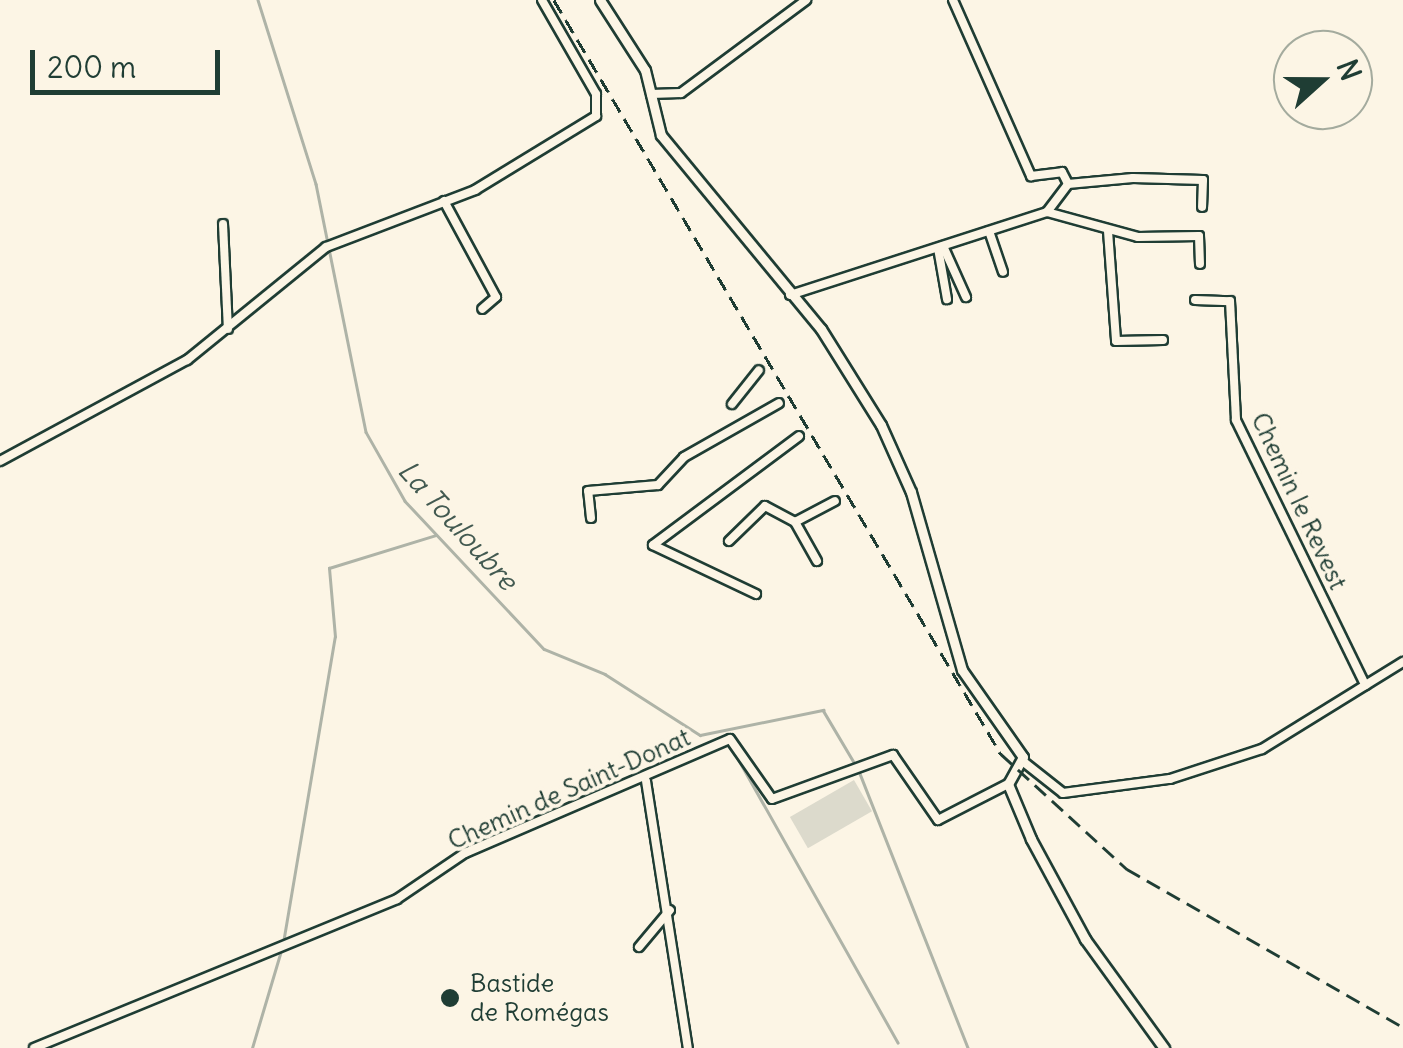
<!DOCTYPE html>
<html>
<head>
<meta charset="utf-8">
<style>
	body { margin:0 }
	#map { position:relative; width:1403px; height:1048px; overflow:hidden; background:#fcf5e5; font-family:Delius,sans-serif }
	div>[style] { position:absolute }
	.green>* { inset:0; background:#dcdacc; transform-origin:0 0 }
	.stream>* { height:2.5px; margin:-1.25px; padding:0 1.25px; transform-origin:1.25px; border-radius:1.25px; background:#aeb3a7 }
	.roads { filter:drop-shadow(2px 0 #1f3d34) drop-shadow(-2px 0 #1f3d34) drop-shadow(0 2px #1f3d34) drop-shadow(0 -2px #1f3d34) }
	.minor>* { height:8px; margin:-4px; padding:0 4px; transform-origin:4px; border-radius:4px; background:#fcf5e5 }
	.major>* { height:9px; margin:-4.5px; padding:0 4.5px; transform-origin:4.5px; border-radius:4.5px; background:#fcf5e5 }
	.rail>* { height:2.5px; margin-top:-1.25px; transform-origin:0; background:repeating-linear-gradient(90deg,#1f3d34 0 15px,transparent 0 23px) }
	.dots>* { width:28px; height:28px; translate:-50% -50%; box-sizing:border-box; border:5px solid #fcf5e5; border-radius:50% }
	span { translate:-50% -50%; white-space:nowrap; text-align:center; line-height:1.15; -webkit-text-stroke:8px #fcf5e5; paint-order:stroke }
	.street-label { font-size:25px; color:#1f3d34 }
	.poi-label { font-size:25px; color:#1f3d34 }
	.left { translate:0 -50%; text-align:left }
	.water-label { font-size:28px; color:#435a51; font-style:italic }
	.north { position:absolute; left:1273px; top:30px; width:100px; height:100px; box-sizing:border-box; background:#fcf5e5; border:2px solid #a4ab9e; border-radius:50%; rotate:69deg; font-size:28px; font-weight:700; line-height:40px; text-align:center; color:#1f3d34 }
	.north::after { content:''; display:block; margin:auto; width:35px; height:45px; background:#1f3d34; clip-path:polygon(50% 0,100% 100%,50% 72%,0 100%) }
	.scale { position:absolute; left:30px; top:50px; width:190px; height:45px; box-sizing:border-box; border:5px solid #1f3d34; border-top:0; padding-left:12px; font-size:30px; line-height:35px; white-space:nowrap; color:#1f3d34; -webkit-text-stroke:8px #fcf5e5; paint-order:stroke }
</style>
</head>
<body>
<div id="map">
	<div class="green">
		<div style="left:854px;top:780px;width:36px;height:74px;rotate:60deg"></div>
	</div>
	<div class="stream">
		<div style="left:258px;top:0;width:193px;rotate:72.5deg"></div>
		<div style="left:316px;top:184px;width:253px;rotate:78.6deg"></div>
		<div style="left:366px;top:432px;width:79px;rotate:60.5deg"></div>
		<div style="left:405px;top:501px;width:203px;rotate:46.8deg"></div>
		<div style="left:544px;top:649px;width:66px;rotate:22.3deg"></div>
		<div style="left:605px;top:674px;width:113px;rotate:32.7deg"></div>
		<div style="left:700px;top:735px;width:126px;rotate:-11.5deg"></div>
		<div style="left:823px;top:710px;width:63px;rotate:59.3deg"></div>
		<div style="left:732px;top:748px;width:338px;rotate:60.6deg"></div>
		<div style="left:859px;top:771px;width:298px;rotate:68.5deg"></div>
		<div style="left:283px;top:943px;width:310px;rotate:-80.4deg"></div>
		<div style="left:335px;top:637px;width:69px;rotate:-95deg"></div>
		<div style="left:329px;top:568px;width:112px;rotate:-17.1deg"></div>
		<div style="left:252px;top:1048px;width:101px;rotate:-73.4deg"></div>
	</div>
	<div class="roads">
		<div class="minor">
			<div style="left:953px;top:0;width:193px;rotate:66.1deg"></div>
			<div style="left:1031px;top:176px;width:31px;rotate:-7deg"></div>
			<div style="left:1062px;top:172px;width:13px;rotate:63deg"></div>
			<div style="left:651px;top:94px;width:30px;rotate:-2deg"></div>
			<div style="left:681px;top:93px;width:156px;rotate:-36.6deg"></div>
			<div style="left:444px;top:201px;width:109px;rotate:61.6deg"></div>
			<div style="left:496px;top:297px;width:18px;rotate:139deg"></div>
			<div style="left:1047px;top:212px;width:35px;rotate:-53deg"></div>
			<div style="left:1068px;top:184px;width:65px;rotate:-5.3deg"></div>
			<div style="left:1133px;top:178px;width:70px;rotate:1.6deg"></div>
			<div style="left:1203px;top:180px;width:27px;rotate:92deg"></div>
			<div style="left:223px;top:224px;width:105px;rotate:87.3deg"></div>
			<div style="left:989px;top:231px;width:43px;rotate:71.1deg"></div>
			<div style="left:1108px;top:231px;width:110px;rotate:85.8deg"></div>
			<div style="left:1116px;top:341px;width:47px;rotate:-1.2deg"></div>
			<div style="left:943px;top:246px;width:56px;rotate:65.7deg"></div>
			<div style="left:938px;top:248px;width:52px;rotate:80deg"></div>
			<div style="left:790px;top:295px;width:270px;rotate:-17.9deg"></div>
			<div style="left:1047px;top:212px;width:94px;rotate:15.4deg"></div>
			<div style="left:1138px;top:237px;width:61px;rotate:-0.9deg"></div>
			<div style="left:1199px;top:236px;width:28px;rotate:88deg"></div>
			<div style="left:1195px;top:300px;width:35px;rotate:2deg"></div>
			<div style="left:1230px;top:301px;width:119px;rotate:87.1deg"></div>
			<div style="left:1236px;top:420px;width:295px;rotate:64deg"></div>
			<div style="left:732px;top:404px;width:43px;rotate:-51.5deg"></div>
			<div style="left:0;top:461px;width:213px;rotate:-28.4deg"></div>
			<div style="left:187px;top:360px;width:179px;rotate:-39.1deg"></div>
			<div style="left:326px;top:247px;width:160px;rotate:-20.9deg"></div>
			<div style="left:475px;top:190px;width:142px;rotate:-31.4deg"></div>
			<div style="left:596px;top:116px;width:22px;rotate:-90deg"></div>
			<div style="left:596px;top:94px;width:108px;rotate:-119.9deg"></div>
			<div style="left:591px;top:518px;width:27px;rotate:-96deg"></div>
			<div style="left:588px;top:491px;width:70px;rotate:-4.9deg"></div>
			<div style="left:658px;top:485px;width:38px;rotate:-47deg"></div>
			<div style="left:684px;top:457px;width:109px;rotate:-29.6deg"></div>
			<div style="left:729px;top:541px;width:50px;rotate:-44.2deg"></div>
			<div style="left:765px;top:506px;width:34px;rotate:28deg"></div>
			<div style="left:817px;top:561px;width:45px;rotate:-119.4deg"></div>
			<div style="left:795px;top:522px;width:45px;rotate:-27.7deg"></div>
			<div style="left:756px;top:594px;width:114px;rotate:-154.6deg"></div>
			<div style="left:653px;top:545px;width:182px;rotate:-36.7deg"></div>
			<div style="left:1025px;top:763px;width:48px;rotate:38.3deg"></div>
			<div style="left:1063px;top:793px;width:108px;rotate:-7.5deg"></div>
			<div style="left:1170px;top:779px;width:97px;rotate:-18.1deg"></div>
			<div style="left:1262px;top:749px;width:166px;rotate:-31.7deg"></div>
			<div style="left:646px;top:781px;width:270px;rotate:81.1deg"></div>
			<div style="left:639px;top:947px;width:48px;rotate:-50deg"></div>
			<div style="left:34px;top:1048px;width:392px;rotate:-22.3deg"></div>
			<div style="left:397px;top:899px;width:82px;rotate:-34.1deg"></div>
			<div style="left:465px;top:853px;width:288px;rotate:-23.3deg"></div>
			<div style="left:730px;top:739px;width:73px;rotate:55deg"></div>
			<div style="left:772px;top:799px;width:129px;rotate:-20deg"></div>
			<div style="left:893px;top:755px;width:79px;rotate:55.3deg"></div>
			<div style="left:938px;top:820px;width:79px;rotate:-27.2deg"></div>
		</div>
		<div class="major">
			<div style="left:600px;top:0;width:83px;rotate:57.3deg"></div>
			<div style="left:645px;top:70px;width:67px;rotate:76.2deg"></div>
			<div style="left:661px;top:135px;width:251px;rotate:50.5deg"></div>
			<div style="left:821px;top:329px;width:113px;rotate:58deg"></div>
			<div style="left:881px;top:425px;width:73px;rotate:65.9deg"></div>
			<div style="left:911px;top:492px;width:185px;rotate:74deg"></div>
			<div style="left:962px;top:670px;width:106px;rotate:55deg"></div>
			<div style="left:1023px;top:757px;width:31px;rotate:119deg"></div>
			<div style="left:1008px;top:784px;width:60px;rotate:67.3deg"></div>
			<div style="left:1031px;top:839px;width:114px;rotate:61.6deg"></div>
			<div style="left:1085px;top:939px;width:135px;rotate:54.1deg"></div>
		</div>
	</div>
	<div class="rail">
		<div style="left:554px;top:0;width:877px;rotate:59.34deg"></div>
		<div style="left:1001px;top:754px;width:171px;rotate:42.4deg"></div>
		<div style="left:1127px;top:869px;width:318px;rotate:29.8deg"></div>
	</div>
	<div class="dots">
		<div style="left:450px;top:998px;background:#1f3d34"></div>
	</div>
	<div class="street-label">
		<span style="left:1299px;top:501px;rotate:65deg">Chemin le Revest</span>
		<span style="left:569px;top:789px;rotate:-24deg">Chemin de Saint-Donat</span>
	</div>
	<div class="poi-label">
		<span class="left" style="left:470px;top:998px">Bastide<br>de Romégas</span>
	</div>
	<div class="water-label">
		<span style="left:458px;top:525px;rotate:48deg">La Touloubre</span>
	</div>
	<div class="north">N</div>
	<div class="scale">200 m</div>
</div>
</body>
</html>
